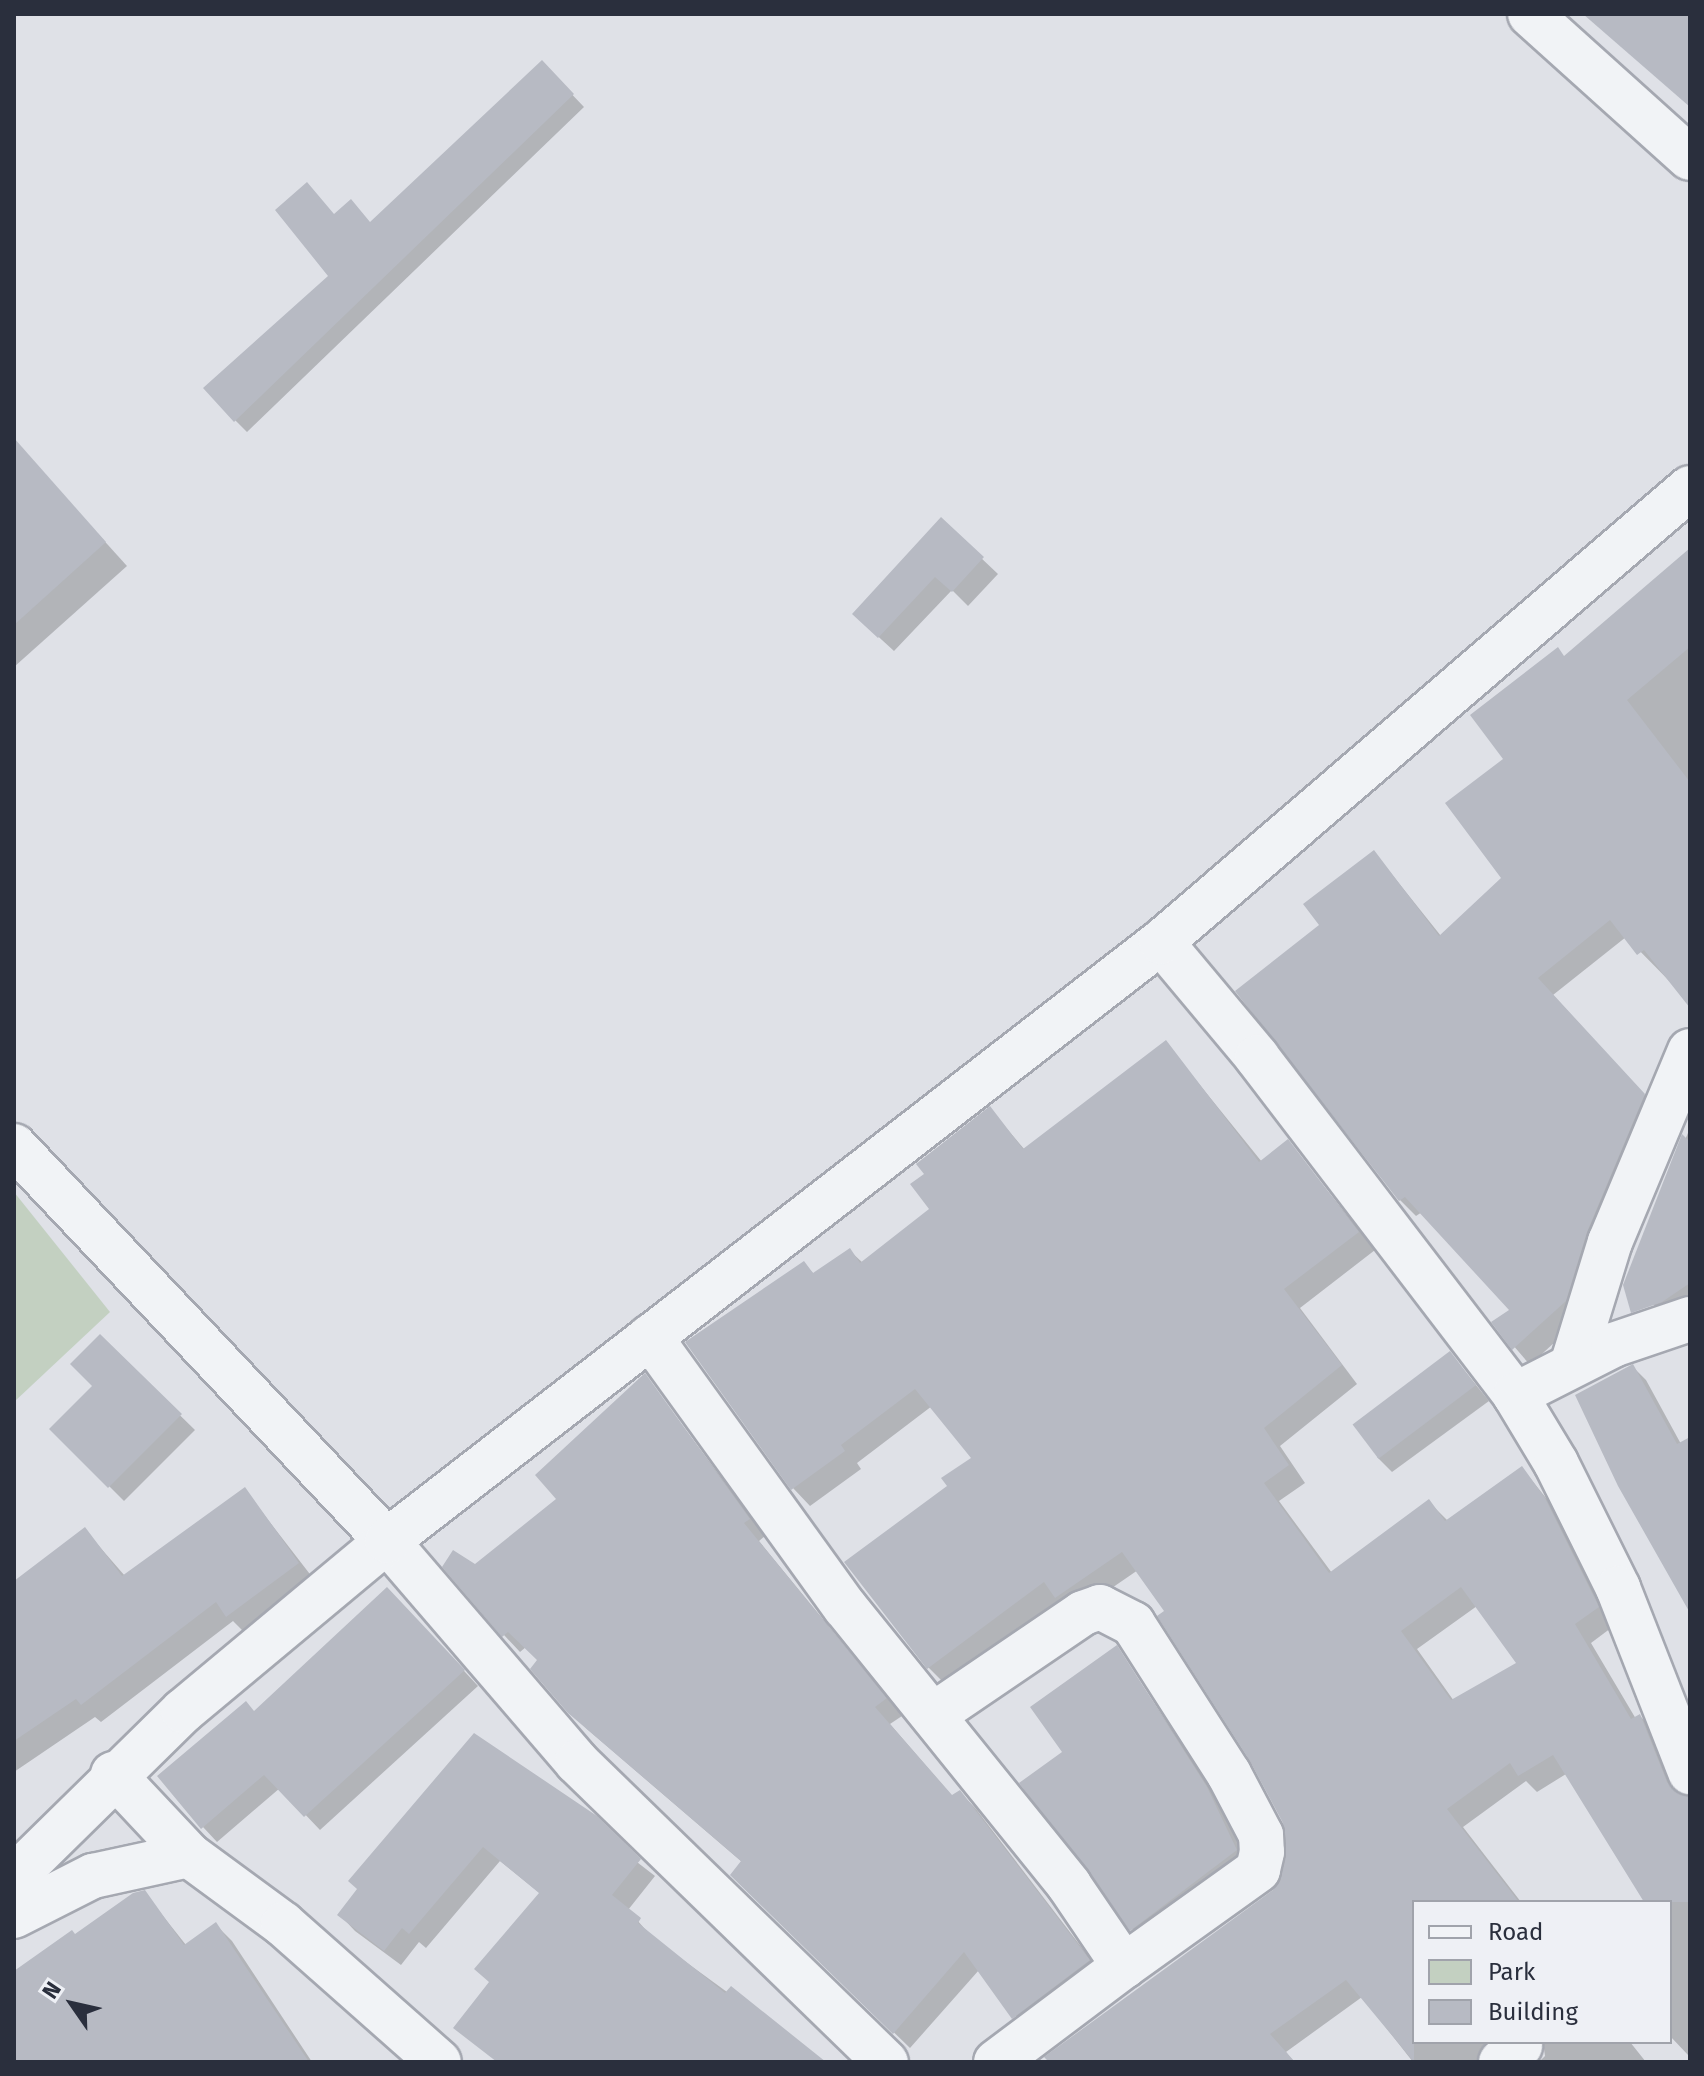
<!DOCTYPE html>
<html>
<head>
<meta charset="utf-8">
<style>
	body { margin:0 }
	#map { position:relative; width:1704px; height:2076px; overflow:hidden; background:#dfe1e7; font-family:"Fira Sans",sans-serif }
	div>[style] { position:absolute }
	.green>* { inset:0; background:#c3d0c1 }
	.shadow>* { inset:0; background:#0003 }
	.building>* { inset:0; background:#b7bac3; transform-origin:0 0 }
	.roads { filter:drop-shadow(2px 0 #a5a8b1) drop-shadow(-2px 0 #a5a8b1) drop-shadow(0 2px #a5a8b1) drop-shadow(0 -2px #a5a8b1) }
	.minor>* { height:44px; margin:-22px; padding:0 22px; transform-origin:22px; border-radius:22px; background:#f1f3f6 }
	span { translate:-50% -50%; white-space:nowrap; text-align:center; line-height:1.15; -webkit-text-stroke:6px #eef0f5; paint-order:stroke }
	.frame { position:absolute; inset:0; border:16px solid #2a2f3d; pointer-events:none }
	.legend { position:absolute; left:1412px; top:1900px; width:260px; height:144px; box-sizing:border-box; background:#eef0f5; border:2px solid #a0a3ab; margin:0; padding:10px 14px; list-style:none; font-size:24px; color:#2a2f3d }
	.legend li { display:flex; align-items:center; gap:16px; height:40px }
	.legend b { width:40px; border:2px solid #a0a3ab }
	.north { position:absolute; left:32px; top:1964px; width:80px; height:80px; -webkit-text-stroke:6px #eef0f5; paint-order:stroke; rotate:304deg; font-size:22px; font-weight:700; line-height:32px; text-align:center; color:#2a2f3d }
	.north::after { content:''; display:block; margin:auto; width:28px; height:36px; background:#2a2f3d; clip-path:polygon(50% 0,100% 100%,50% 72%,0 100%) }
</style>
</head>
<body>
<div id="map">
	<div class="green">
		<div style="clip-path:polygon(14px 1192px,110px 1312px,14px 1402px)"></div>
	</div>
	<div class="shadow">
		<div style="clip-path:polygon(542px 63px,584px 107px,247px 432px,235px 420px,331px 276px,335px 216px,371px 224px)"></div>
		<div style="clip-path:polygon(14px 441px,127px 566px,14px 667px)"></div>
		<div style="clip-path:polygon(941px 520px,998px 574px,968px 606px,952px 590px,894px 651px,870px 629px)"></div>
		<div style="clip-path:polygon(1690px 577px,1690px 1002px,1626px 937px,1553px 995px,1660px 1112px,1582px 1317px,1530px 1365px,1494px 1323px,1512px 1310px,1422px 1212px,1416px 1216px,1400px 1200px,1322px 926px,1374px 852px,1441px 936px,1503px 878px,1506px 759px,1565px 658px)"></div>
		<div style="clip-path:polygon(evenodd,1166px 1043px,1262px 1162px,1288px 1142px,1375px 1250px,1300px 1308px,1357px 1384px,1280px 1446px,1305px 1483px,1279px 1501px,1332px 1573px,1429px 1502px,1448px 1521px,1522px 1468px,1562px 1518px,1615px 1625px,1591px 1643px,1636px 1719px,1640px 1716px,1657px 1733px,1685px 1795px,1690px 1796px,1688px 2055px,1670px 2036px,1670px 1902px,1646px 1902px,1566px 1774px,1537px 1792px,1526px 1781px,1463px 1827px,1521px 1902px,1414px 1902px,1414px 2042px,1529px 2042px,1505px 2062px,1413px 2062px,1362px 1997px,1286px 2052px,1294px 2062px,1051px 2062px,1275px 1891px,1288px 1857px,1285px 1823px,1167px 1611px,1138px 1570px,1074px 1614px,1060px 1600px,946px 1685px,928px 1667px,950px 1487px,974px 1458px,932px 1406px,857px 1463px,861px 1469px,810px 1506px,793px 1488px,804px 1264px,815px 1275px,850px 1251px,863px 1263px,932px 1210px,927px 1175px,990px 1109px,1025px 1150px,1166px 1043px,1477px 1606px,1519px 1664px,1454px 1701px,1417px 1649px,1477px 1606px)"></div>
		<div style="clip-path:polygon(1690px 1128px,1690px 1312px,1672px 1324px,1628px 1277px)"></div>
		<div style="clip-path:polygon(100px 1337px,195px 1430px,124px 1501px,52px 1429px,95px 1386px)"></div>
		<div style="clip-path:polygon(1450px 1353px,1489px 1401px,1392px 1472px,1377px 1457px)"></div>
		<div style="clip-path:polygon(1633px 1367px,1646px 1380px,1681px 1444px,1690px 1449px,1690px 1599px)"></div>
		<div style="clip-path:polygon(645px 1376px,765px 1536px,759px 1541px,902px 1716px,890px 1724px,953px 1797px,960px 1792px,976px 1809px,1105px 1978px,1030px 2034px,979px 1970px,910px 2048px,732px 1875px,742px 1862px,587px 1729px,569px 1711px,539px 1660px,526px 1647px,520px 1652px,504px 1635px,475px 1566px,559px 1500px)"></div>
		<div style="clip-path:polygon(245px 1490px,316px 1582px,246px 1634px,233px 1621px,101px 1722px,95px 1717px,14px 1772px,14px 1583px,85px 1530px,125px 1576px)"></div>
		<div style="clip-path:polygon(402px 1604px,478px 1686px,320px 1830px,280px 1788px,217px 1842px,203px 1827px,255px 1713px)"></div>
		<div style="clip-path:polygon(1117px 1648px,1221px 1803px,1250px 1858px,1146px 1944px,1132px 1929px,1065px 1752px)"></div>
		<div style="clip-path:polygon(474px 1736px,655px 1876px,628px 1910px,653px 1938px,823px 2062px,513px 2062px,491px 1983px,541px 1894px,500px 1861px,426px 1948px,419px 1942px,401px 1965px,355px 1931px,340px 1915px)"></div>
		<div style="clip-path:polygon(144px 1892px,186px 1945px,216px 1925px,232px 1941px,312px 2062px,14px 2062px,14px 1975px)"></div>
		<div style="clip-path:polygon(1543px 2042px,1630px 2042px,1646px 2062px,1539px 2062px,1545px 2056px)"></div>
	</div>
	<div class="building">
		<div style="clip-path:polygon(1583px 14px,1690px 14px,1690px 107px)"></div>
		<div style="clip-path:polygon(542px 60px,574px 94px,234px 422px,203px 388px,328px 276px,275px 210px,307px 182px,334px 214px,351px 199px,370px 222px)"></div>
		<div style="clip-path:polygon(14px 438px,106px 542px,14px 625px)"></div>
		<div style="clip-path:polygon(941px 517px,984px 557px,952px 592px,935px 577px,878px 638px,852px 614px)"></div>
		<div style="clip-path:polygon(1690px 548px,1690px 647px,1627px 700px,1690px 782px,1690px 1008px,1644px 950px,1637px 955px,1610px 920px,1538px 978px,1645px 1094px,1587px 1232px,1566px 1301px,1512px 1350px,1491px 1322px,1509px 1310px,1405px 1197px,1399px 1201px,1235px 991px,1319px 925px,1303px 904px,1374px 850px,1439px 936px,1501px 878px,1445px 803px,1503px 759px,1470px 715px,1558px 647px,1564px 656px)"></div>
		<div style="clip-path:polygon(evenodd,1166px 1040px,1259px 1162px,1288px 1139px,1359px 1232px,1284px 1289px,1342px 1365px,1264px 1428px,1289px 1465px,1264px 1483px,1329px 1573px,1429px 1499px,1445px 1521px,1522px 1466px,1545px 1498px,1599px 1607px,1575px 1624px,1631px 1719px,1640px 1714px,1667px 1782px,1675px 1792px,1690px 1796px,1690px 1902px,1644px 1902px,1553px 1755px,1518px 1776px,1510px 1763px,1447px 1809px,1519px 1902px,1414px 1902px,1414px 2062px,1346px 1980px,1270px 2034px,1295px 2062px,1049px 2062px,1044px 2057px,1273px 1890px,1286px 1857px,1283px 1823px,1250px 1761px,1157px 1616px,1164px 1611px,1122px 1552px,1055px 1598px,1044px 1582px,927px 1669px,844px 1562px,947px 1486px,941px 1478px,971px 1458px,915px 1389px,841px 1445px,845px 1451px,791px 1490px,685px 1342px,804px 1261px,813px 1273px,850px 1248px,860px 1263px,929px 1209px,910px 1184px,924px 1174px,916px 1164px,990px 1106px,1023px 1149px,1166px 1040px,1461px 1587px,1516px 1663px,1451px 1700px,1401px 1631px,1461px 1587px)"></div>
		<div style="clip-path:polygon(1682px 1134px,1690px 1142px,1690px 1283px,1662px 1302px,1631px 1313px,1623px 1285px)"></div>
		<div style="clip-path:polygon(100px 1334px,182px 1414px,108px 1488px,49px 1429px,92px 1386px,70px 1364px)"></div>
		<div style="left:1450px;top:1351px;width:43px;height:122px;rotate:53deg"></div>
		<div style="clip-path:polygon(1633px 1364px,1677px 1444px,1690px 1437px,1690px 1613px,1618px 1486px,1575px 1395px)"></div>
		<div style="clip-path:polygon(645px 1373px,750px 1519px,744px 1523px,887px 1698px,875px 1707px,952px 1795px,960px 1790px,1090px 1960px,1012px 2019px,964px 1952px,893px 2034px,730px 1875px,741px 1861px,568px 1713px,530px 1669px,537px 1660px,508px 1632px,502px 1637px,442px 1567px,453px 1550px,475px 1564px,556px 1499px,535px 1475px)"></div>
		<div style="clip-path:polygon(245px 1487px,299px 1563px,226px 1617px,216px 1602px,81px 1705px,76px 1699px,14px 1741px,14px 1581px,85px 1527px,122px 1576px)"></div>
		<div style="clip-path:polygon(387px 1587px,465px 1670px,304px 1817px,264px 1775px,201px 1829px,157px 1776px,246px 1701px,254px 1711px)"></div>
		<div style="clip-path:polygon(1117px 1645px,1207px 1787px,1237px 1850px,1130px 1931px,1019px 1783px,1062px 1752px,1030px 1707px)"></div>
		<div style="clip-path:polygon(474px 1733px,597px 1816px,641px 1859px,612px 1895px,641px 1918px,638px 1923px,725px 1993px,731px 1986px,826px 2062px,497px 2062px,453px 2028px,489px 1982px,474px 1969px,539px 1893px,483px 1847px,409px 1934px,402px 1928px,384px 1951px,337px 1915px,357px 1889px,348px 1881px)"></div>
		<div style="clip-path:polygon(145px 1890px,184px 1945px,216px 1922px,309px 2062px,14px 2062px,14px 1971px,72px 1930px,75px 1934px,133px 1893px)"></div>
	</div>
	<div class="roads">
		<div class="minor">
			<div style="left:1530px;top:14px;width:215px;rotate:42deg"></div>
			<div style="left:1161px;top:942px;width:150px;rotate:50.1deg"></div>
			<div style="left:1257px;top:1057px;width:425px;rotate:52.6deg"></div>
			<div style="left:1515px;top:1395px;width:79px;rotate:58.9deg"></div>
			<div style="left:1556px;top:1463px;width:140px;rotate:63.6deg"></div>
			<div style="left:1618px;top:1588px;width:198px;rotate:68.6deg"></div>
			<div style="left:14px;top:1146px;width:543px;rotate:46.64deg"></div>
			<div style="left:387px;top:1541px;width:291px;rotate:49.3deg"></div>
			<div style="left:577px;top:1762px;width:431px;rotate:44.2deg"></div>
			<div style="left:650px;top:1337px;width:333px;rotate:54.2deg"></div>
			<div style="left:845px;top:1607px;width:357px;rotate:51.1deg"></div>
			<div style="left:1069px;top:1885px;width:98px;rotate:55.8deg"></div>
			<div style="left:1124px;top:1966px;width:160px;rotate:143.1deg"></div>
			<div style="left:1573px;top:1362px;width:126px;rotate:-72.9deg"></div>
			<div style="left:1610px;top:1242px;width:207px;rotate:-67.3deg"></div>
			<div style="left:1515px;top:1395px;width:110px;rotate:-27deg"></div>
			<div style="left:1613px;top:1345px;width:81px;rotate:-18.7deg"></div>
			<div style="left:933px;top:1715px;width:181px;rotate:-34.2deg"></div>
			<div style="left:1083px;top:1613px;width:18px;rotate:-19deg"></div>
			<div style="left:1100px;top:1607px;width:37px;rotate:27deg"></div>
			<div style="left:1133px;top:1624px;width:178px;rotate:57.4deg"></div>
			<div style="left:1229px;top:1774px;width:69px;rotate:62.3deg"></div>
			<div style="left:1261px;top:1835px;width:17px;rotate:87deg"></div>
			<div style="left:1262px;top:1852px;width:18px;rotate:103deg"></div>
			<div style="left:1258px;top:1870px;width:165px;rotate:144.4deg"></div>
			<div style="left:113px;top:1774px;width:111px;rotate:46.8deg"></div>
			<div style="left:189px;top:1855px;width:117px;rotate:36.3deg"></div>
			<div style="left:283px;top:1924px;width:208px;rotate:41.5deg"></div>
			<div style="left:14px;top:1877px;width:237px;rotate:-44.5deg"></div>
			<div style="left:183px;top:1711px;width:266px;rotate:-39.8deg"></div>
			<div style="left:387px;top:1541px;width:979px;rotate:-37.74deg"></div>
			<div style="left:1161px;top:942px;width:697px;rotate:-40.64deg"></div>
			<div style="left:14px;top:1916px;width:89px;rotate:-26.9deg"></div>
			<div style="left:93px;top:1876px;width:98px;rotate:-12.3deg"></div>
			<div style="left:1501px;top:2062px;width:25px;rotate:-40deg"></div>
		</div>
	</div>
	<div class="frame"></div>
	<ul class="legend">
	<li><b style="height:10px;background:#f1f3f6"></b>Road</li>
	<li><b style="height:22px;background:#c3d0c1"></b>Park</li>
	<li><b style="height:22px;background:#b7bac3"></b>Building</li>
	</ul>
	<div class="north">N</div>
</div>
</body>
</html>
